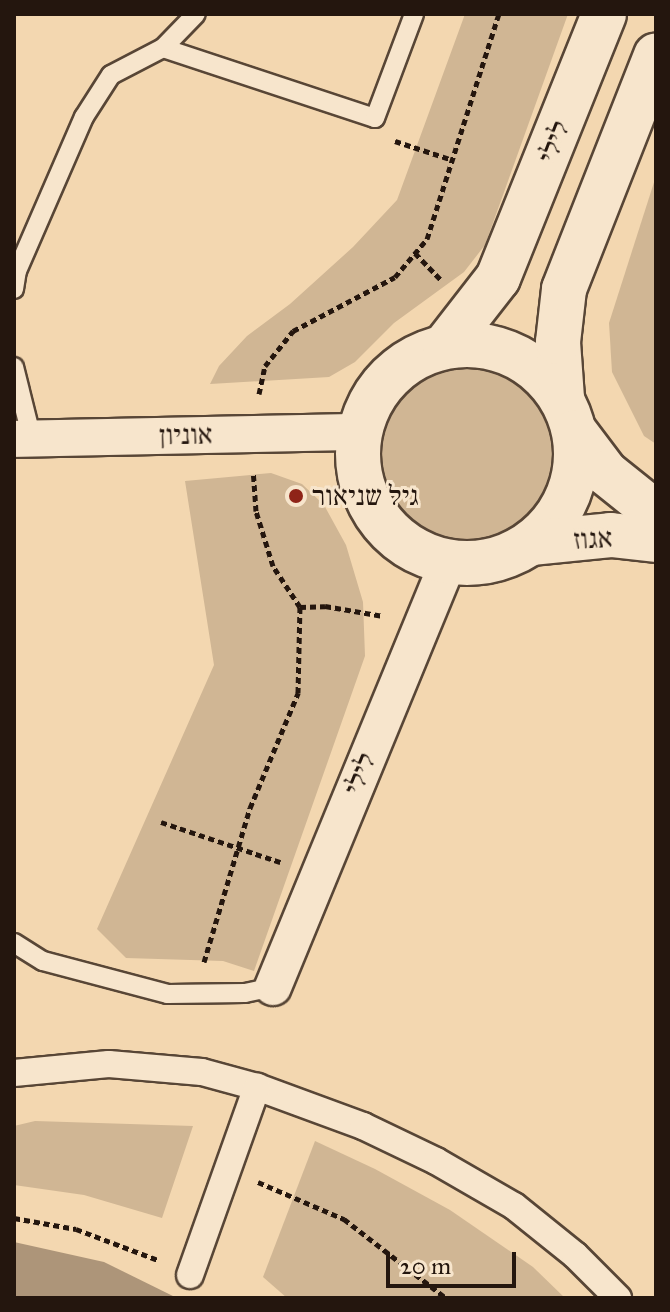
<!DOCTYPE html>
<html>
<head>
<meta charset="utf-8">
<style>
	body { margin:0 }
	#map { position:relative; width:670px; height:1312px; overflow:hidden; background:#f3d7b0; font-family:"IM FELL Great Primer","Frank Ruhl Libre",serif }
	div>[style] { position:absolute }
	.green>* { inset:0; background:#d0b694 }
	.round { border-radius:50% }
	.water>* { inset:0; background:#ad9579 }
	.path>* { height:5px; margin-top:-2.5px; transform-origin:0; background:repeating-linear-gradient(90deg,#24160e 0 6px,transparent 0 10px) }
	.roads { filter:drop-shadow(2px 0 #584636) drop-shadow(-2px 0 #584636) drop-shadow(0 2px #584636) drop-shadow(0 -2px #584636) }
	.service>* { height:18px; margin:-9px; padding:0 9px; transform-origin:9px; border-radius:9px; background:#f7e5cc }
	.pedestrian>* { height:26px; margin:-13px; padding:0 13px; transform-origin:13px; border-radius:13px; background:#f7e5cc }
	.minor>* { height:36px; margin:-18px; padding:0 18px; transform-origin:18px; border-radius:18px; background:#f7e5cc }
	.tertiary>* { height:44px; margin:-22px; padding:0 22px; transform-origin:22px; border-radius:22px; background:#f7e5cc }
	.tertiary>.ring { margin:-22px; padding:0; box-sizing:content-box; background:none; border:44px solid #f7e5cc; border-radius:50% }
	.dots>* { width:22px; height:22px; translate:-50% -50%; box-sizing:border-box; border:4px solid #f7e5cc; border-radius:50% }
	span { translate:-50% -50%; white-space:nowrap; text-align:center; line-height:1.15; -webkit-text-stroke:6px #f7e5cc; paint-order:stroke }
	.street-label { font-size:28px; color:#24160e }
	.poi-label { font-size:28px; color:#24160e }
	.left { translate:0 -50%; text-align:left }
	.frame { position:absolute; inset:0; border:16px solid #24160e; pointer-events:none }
	.scale { position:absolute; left:386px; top:1252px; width:130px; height:36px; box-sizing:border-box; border:4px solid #24160e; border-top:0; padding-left:10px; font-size:24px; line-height:28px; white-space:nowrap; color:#24160e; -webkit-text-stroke:6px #f7e5cc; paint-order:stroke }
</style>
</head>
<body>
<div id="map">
	<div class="green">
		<div style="clip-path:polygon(465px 14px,568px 14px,485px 245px,464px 272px,394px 323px,355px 362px,329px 377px,210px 384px,219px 366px,247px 336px,290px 304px,353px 247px,397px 200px)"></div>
		<div style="clip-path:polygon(656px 176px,656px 444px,644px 436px,612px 372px,609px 323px)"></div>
		<div class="round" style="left:374px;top:360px;width:186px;height:186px"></div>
		<div style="clip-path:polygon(271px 473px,302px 484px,324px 505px,346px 545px,363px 602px,365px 656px,254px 971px,223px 961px,126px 958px,97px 929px,214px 665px,185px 481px)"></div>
		<div style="clip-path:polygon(35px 1121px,193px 1126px,162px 1218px,84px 1195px,14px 1185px,14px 1126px)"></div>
		<div style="clip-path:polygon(315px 1141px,375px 1169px,450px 1210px,533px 1267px,565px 1298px,287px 1298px,263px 1277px)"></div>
	</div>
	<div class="water">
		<div style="clip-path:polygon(14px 1242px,104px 1262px,177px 1298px,14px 1298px)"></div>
	</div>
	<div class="path">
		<div style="left:395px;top:141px;width:58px;rotate:18.1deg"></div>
		<div style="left:415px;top:253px;width:39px;rotate:46deg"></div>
		<div style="left:259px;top:394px;width:29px;rotate:-78deg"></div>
		<div style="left:265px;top:366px;width:45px;rotate:-51.3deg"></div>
		<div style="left:293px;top:331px;width:115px;rotate:-27.9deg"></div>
		<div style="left:395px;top:277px;width:50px;rotate:-49.9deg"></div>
		<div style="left:427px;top:239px;width:236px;rotate:-72.3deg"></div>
		<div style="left:300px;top:607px;width:25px;rotate:-2deg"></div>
		<div style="left:325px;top:606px;width:59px;rotate:9.8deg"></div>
		<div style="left:161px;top:822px;width:126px;rotate:18.6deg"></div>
		<div style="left:204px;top:962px;width:161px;rotate:-73.4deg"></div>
		<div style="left:250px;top:808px;width:125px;rotate:-67.3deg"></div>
		<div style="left:298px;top:693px;width:86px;rotate:-88.7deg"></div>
		<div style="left:300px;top:607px;width:49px;rotate:-123.4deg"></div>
		<div style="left:273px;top:566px;width:58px;rotate:-107.2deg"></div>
		<div style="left:256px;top:511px;width:39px;rotate:-94deg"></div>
		<div style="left:258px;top:1182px;width:94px;rotate:23.3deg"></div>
		<div style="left:344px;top:1219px;width:129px;rotate:37.8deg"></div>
		<div style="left:14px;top:1218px;width:63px;rotate:10.1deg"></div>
		<div style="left:76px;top:1229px;width:88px;rotate:20.7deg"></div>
	</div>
	<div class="roads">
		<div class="service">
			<div style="left:163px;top:48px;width:223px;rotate:18.3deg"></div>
			<div style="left:375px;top:118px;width:111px;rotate:-69.4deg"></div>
			<div style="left:14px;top:289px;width:18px;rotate:-81deg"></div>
			<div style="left:17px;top:271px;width:168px;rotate:-66.5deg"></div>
			<div style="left:84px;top:117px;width:50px;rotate:-57.3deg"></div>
			<div style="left:111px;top:75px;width:59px;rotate:-27.4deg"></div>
			<div style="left:163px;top:48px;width:47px;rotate:-45.9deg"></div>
			<div style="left:14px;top:367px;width:74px;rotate:76deg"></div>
			<div style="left:14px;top:943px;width:34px;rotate:32deg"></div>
			<div style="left:43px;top:961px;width:129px;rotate:14.8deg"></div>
			<div style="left:168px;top:994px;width:77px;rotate:-0.7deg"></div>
			<div style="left:245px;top:993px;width:29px;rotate:-12deg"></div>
		</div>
		<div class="pedestrian">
			<div style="left:14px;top:1073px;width:95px;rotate:-5.4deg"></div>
			<div style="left:109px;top:1064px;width:93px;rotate:4.9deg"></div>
			<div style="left:202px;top:1072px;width:57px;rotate:15.3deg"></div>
			<div style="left:257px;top:1087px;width:113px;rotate:20.2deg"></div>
			<div style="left:363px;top:1126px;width:81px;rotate:25.6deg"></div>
			<div style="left:436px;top:1161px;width:90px;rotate:30deg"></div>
			<div style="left:514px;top:1206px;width:78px;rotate:38.8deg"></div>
			<div style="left:575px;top:1255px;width:61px;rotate:45deg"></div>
			<div style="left:190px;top:1275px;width:200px;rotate:-70.4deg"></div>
		</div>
		<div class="minor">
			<div style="left:14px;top:439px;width:344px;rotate:-1.2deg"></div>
			<div style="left:273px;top:987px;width:460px;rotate:-67.6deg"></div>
		</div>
		<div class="tertiary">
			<div class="ring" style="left:358px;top:345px;width:174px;height:174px"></div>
			<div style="left:445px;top:346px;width:86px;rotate:-52.1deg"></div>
			<div style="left:498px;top:278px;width:284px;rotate:-68.1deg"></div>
			<div style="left:562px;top:398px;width:56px;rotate:-94.1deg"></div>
			<div style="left:558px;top:342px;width:53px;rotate:-83.5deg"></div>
			<div style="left:564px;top:289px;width:251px;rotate:-68.5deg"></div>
			<div style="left:575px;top:432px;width:51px;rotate:52.9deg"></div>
			<div style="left:606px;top:473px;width:64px;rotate:38.7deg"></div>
			<div style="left:531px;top:543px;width:80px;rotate:-5.7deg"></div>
			<div style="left:611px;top:535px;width:45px;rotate:6.3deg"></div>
		</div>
	</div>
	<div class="dots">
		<div style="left:296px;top:496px;background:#8f2418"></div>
	</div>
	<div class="street-label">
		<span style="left:554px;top:142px;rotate:-69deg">לילי</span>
		<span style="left:186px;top:435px;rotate:-1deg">אוניון</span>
		<span style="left:593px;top:539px;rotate:-3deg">אגוז</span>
		<span style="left:360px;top:774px;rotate:-68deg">לילי</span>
	</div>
	<div class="poi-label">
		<span class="left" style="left:312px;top:496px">גיל שניאור</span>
	</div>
	<div class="frame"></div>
	<div class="scale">20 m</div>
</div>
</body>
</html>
